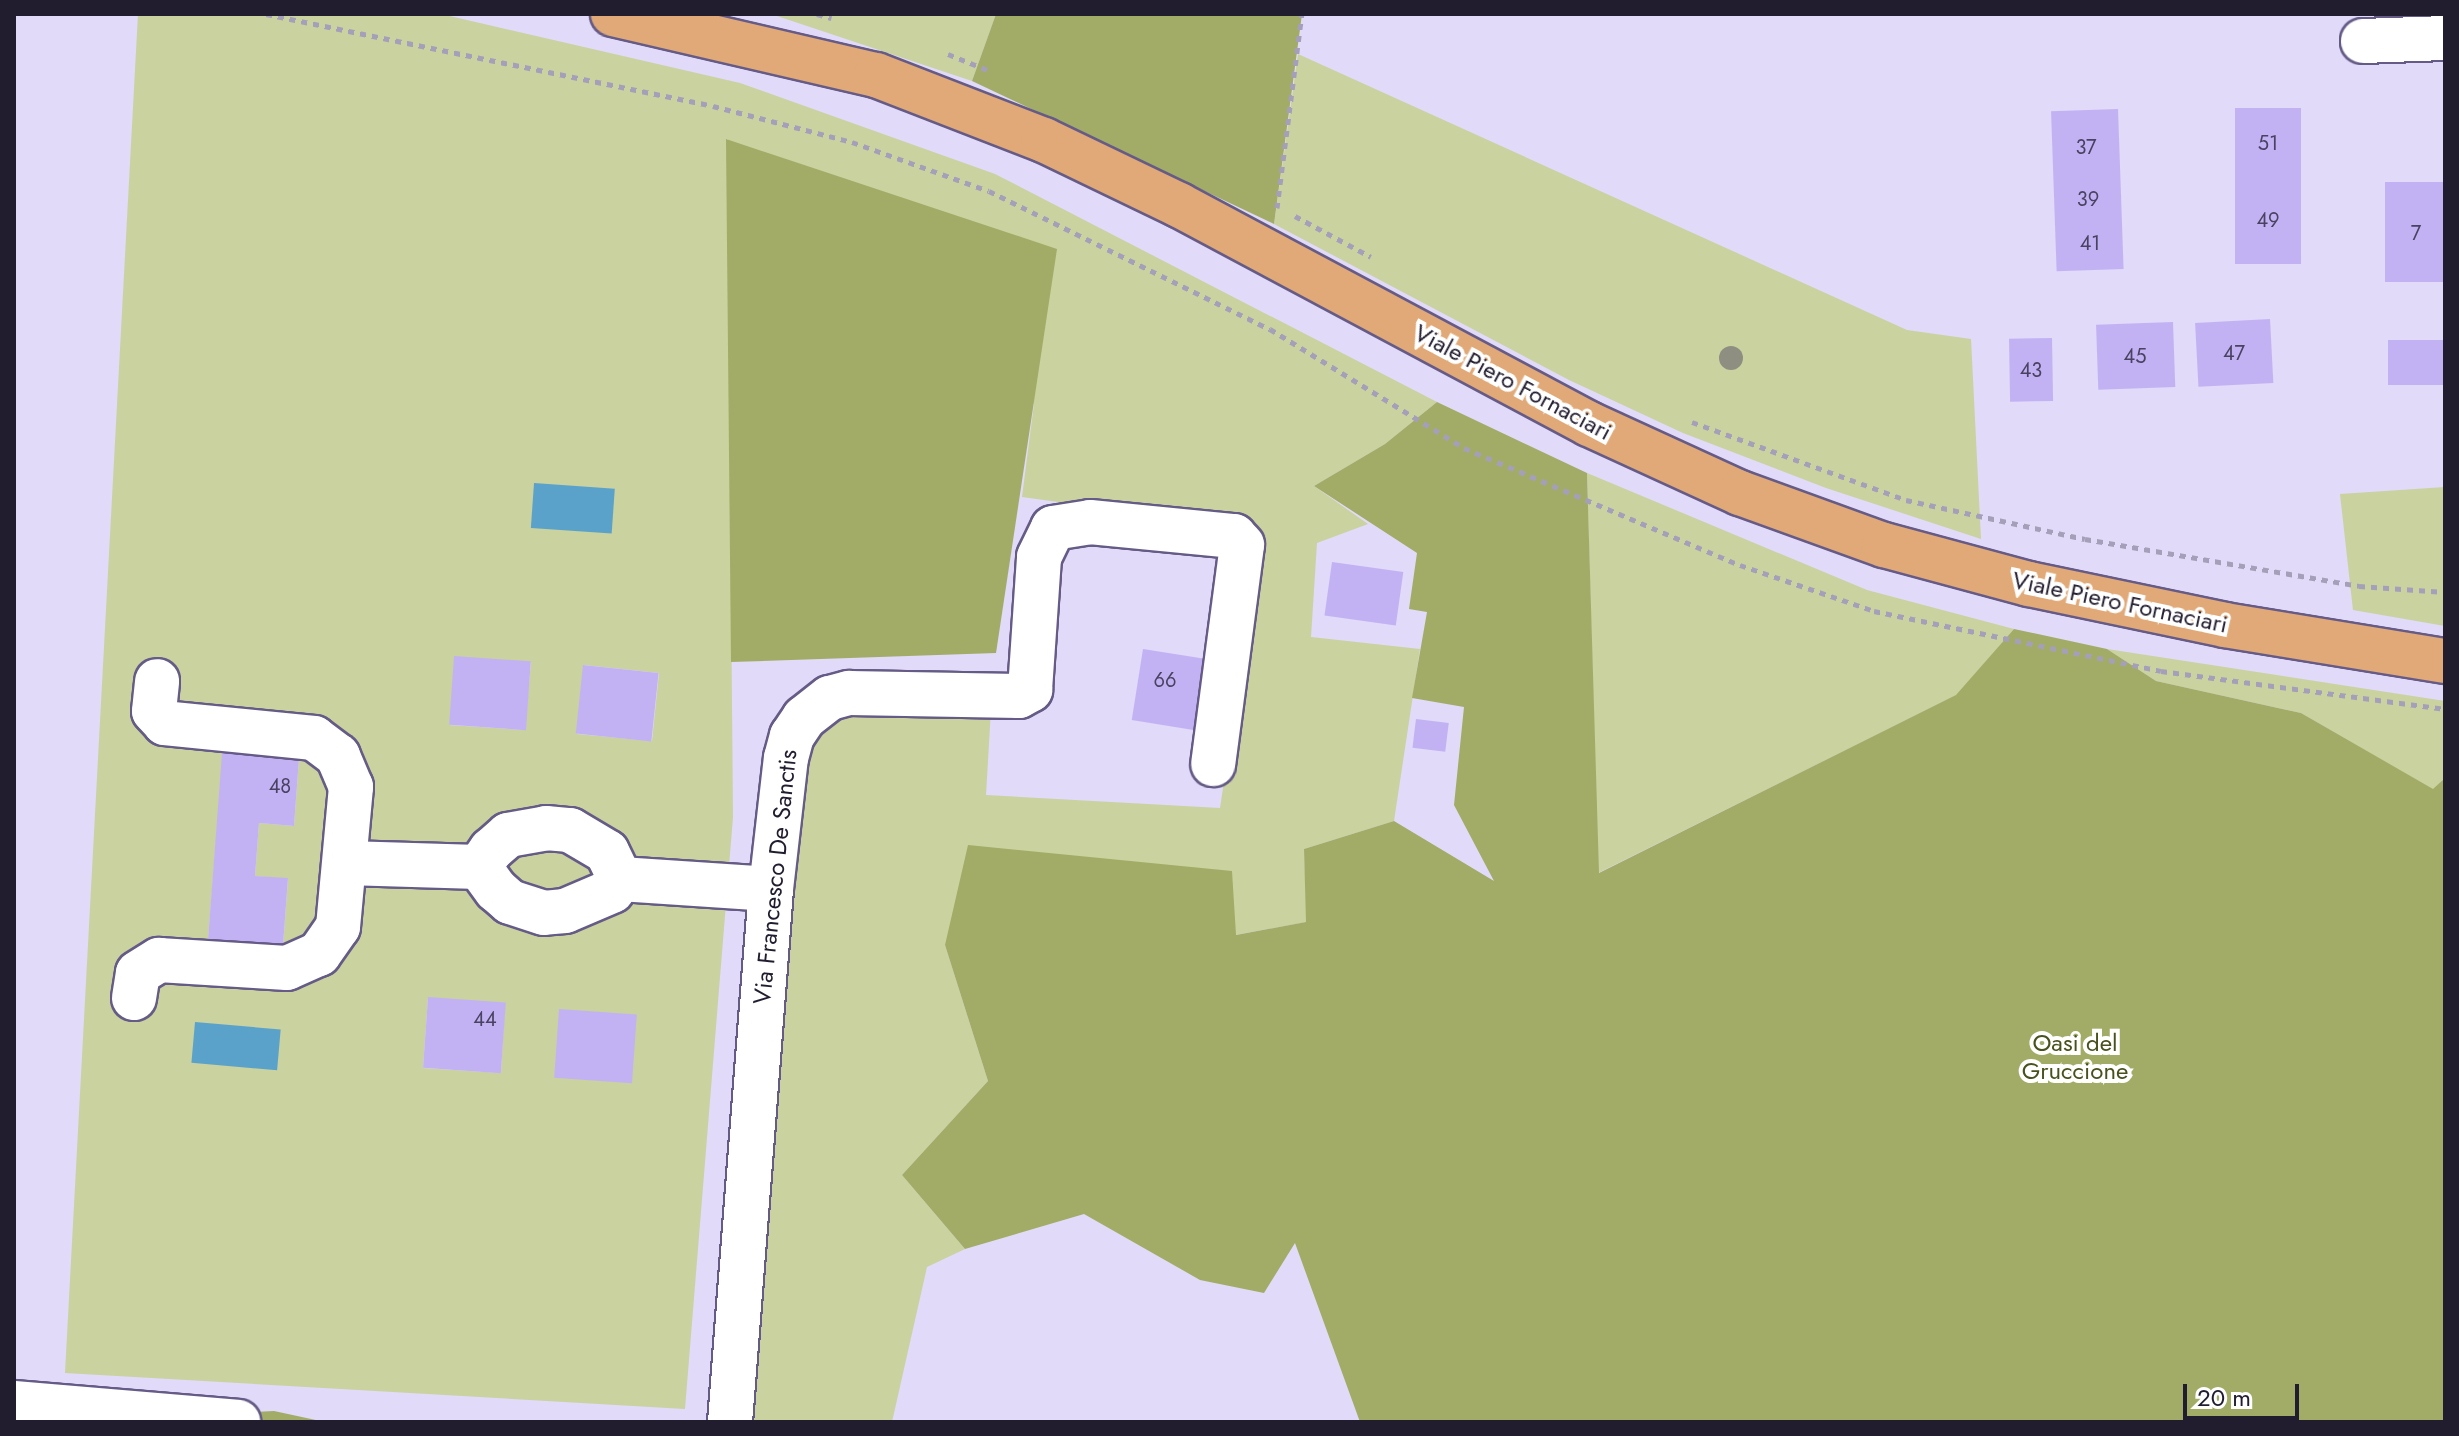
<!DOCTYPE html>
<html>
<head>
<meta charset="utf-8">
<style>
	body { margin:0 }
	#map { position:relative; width:2459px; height:1436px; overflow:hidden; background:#e1daf8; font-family:Jost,sans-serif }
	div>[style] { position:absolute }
	.green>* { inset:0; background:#cad2a0 }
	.forest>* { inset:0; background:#a2ac66 }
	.water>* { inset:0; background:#5ba2cb; transform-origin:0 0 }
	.building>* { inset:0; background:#c2b2f4; transform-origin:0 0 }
	.path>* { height:5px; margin-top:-2.5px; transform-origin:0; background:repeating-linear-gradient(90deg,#a59fb9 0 6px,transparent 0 12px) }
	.roads { filter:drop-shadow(2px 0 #665b86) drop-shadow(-2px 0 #665b86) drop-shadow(0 2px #665b86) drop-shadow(0 -2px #665b86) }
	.minor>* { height:44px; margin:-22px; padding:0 22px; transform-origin:22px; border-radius:22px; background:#fff }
	.major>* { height:44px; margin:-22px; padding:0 22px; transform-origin:22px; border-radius:22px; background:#e0a977 }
	.trees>* { width:24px; height:24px; margin:-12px; border-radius:50%; background:#8e8f80 }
	span { translate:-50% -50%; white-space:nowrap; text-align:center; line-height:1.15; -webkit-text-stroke:8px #fff; paint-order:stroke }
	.number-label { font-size:20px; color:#494260 }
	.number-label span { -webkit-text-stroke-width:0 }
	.street-label { font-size:24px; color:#211c2e }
	.park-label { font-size:24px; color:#4b511d }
	.frame { position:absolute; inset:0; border:16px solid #211c2e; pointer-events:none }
	.scale { position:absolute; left:2183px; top:1384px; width:116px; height:36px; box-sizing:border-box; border:4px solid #211c2e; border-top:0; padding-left:10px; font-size:24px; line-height:28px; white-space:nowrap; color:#211c2e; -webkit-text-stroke:6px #fff; paint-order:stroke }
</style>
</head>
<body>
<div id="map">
	<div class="green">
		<div style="clip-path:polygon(evenodd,138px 14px,441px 14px,740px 83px,995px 174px,1437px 402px,1385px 444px,1314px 486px,1368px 524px,1317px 543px,1311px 637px,1420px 649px,1394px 821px,1304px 849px,1307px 922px,1235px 935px,945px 945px,988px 1081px,902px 1175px,965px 1249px,927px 1267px,892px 1422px,746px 1422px,803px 750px,842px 709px,991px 709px,986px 795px,1220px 808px,1262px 530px,1022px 497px,1034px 404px,727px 139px,733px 817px,685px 1409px,65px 1373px,138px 14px,531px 662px,525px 730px,449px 725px,531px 662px,138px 14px,584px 665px,659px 673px,652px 741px,577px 734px,584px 665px,138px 14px,224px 740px,300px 746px,294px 826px,259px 823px,255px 876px,288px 879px,282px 959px,207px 953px,224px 740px,138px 14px,428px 998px,505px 1003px,501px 1073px,423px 1068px,428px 998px)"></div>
		<div style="clip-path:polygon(771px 14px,996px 14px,972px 81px)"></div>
		<div style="clip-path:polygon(1298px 54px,1907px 330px,1971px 339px,1981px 539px,1826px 488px,1683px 433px,1569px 380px,1274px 224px)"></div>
		<div style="clip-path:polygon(1587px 473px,1867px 590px,2014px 629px,1957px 695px,1598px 873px)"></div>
		<div style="clip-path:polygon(2445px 487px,2445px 626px,2353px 610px,2340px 494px)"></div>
		<div style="clip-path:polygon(2107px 649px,2445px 701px,2445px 778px,2433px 790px,2301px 713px,2156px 681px)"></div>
	</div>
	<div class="forest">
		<div style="clip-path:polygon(996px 14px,1302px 14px,1274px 224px,972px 81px)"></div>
		<div style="clip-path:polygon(726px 139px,1057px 249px,996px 653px,731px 662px)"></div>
		<div style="clip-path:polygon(1437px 402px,1587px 473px,1599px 873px,1956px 695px,2014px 629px,2107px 649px,2156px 681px,2301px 713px,2433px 789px,2445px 778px,2445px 1422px,1360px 1422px,1295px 1243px,1264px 1293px,1200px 1280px,1084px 1214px,965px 1249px,902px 1175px,988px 1081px,945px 945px,968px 845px,1232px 871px,1236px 935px,1306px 922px,1304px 849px,1394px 821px,1494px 881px,1454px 805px,1464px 707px,1412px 698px,1427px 612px,1409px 609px,1417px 553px,1314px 486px,1385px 444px)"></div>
		<div style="clip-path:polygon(274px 1411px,325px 1422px,168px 1422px,174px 1416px)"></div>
	</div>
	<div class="water">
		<div style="left:534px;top:483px;width:81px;height:45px;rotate:4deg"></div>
		<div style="left:195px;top:1022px;width:86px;height:41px;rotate:5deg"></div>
	</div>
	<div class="building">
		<div style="left:2235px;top:108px;width:66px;height:156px"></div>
		<div style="left:2118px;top:109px;width:160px;height:67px;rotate:88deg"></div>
		<div style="left:2445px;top:182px;width:100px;height:60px;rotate:90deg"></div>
		<div style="left:2270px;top:319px;width:64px;height:75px;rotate:87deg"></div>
		<div style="left:2173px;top:322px;width:65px;height:77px;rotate:88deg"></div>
		<div style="left:2052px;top:338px;width:63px;height:43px;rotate:89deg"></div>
		<div style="left:2445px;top:340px;width:45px;height:57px;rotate:90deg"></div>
		<div style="left:1332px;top:562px;width:72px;height:54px;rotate:8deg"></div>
		<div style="left:1143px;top:649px;width:64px;height:72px;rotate:9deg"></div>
		<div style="left:454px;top:656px;width:77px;height:69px;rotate:4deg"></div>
		<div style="left:583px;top:665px;width:76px;height:69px;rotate:6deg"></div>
		<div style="left:1416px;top:719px;width:33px;height:29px;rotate:7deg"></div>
		<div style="clip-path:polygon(223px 740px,300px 745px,294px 826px,259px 823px,255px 876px,288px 878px,282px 959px,207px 953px)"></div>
		<div style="left:428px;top:997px;width:78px;height:71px;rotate:4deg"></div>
		<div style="left:559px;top:1009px;width:78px;height:69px;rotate:4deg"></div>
	</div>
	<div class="path">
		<div style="left:266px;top:14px;width:456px;rotate:11.6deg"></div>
		<div style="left:713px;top:106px;width:144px;rotate:14.5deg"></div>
		<div style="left:852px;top:142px;width:145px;rotate:19.7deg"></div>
		<div style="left:989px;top:191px;width:313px;rotate:26.2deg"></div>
		<div style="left:1270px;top:329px;width:228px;rotate:31.5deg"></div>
		<div style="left:1464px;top:448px;width:300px;rotate:23deg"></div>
		<div style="left:1740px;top:565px;width:142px;rotate:18.9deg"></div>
		<div style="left:1874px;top:611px;width:293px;rotate:11.8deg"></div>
		<div style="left:2161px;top:671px;width:287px;rotate:7.6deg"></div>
		<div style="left:817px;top:14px;width:15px;rotate:16deg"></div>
		<div style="left:948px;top:54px;width:45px;rotate:22deg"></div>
		<div style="left:1277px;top:208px;width:196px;rotate:-82.7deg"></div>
		<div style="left:1295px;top:216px;width:86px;rotate:28.3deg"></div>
		<div style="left:1692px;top:422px;width:228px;rotate:20deg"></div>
		<div style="left:1906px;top:500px;width:183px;rotate:12.3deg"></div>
		<div style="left:2085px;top:539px;width:278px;rotate:9.7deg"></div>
		<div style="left:2359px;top:586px;width:86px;rotate:4deg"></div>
	</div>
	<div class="roads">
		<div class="minor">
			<div style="left:2363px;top:41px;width:82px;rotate:-2.1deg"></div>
			<div style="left:546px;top:828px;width:24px;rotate:5deg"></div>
			<div style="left:570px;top:830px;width:43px;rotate:30.7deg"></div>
			<div style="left:607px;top:852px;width:30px;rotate:64deg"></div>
			<div style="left:620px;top:879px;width:14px;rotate:124deg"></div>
			<div style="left:612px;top:891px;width:51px;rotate:156.9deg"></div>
			<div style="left:565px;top:911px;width:21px;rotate:175deg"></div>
			<div style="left:544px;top:913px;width:36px;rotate:-162deg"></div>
			<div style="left:510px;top:902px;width:18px;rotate:-139deg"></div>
			<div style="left:496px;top:890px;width:29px;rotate:-126deg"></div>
			<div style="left:479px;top:867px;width:21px;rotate:-55deg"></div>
			<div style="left:491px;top:850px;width:23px;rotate:-41deg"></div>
			<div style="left:508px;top:835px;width:39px;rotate:-10deg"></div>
			<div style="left:346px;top:863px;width:133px;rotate:1.7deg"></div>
			<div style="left:620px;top:879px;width:151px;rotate:3.8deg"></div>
			<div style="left:134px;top:998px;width:25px;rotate:-81deg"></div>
			<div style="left:138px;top:973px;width:25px;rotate:-32deg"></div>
			<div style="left:159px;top:960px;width:128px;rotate:3.6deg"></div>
			<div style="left:287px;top:968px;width:35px;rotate:-24deg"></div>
			<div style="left:319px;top:954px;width:33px;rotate:-55deg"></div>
			<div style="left:338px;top:927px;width:141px;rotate:-84.7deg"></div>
			<div style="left:351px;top:787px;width:34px;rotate:-113deg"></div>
			<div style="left:338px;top:756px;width:30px;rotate:-143deg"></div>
			<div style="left:314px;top:738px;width:150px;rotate:-174.3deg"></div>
			<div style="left:165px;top:723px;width:16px;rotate:-133deg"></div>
			<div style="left:154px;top:711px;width:30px;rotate:-84deg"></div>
			<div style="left:14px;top:1403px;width:225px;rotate:4.8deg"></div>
			<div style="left:730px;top:1422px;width:535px;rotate:-85.6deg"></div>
			<div style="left:771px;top:889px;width:132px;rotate:-83.5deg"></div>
			<div style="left:786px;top:758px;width:23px;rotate:-75deg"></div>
			<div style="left:792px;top:736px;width:22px;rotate:-56deg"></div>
			<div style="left:804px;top:718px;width:33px;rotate:-38deg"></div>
			<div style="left:830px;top:698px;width:20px;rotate:-15deg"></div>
			<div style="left:849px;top:693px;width:170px;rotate:1deg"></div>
			<div style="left:1019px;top:696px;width:13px;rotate:-29deg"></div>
			<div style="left:1030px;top:690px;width:133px;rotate:-86.1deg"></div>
			<div style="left:1039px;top:557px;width:32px;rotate:-64deg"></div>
			<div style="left:1053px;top:528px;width:37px;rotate:-9deg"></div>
			<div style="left:1090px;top:522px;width:145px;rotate:5.6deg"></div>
			<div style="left:1234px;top:536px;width:12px;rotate:48deg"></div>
			<div style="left:1242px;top:545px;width:221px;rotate:97.5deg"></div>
		</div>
		<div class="major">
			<div style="left:613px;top:14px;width:270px;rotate:13.1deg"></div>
			<div style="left:876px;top:75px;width:180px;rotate:21.2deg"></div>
			<div style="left:1044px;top:140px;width:150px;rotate:25.7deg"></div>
			<div style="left:1179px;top:205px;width:465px;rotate:28.1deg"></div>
			<div style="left:1589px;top:424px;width:166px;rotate:24.6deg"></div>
			<div style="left:1740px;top:493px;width:153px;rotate:19.9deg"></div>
			<div style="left:1884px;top:545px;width:150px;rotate:15.1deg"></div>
			<div style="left:2029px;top:584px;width:200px;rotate:11.8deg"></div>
			<div style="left:2225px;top:625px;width:223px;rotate:9.3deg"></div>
		</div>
	</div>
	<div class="trees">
		<div style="left:1731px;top:358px"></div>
	</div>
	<div class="number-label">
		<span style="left:2268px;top:143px">51</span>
		<span style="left:2086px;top:147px">37</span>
		<span style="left:2088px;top:199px">39</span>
		<span style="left:2268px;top:220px">49</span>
		<span style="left:2416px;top:233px">7</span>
		<span style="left:2090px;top:243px">41</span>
		<span style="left:2234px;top:353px">47</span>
		<span style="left:2135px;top:356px">45</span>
		<span style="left:2031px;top:370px">43</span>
		<span style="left:1165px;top:680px">66</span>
		<span style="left:280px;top:786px">48</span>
		<span style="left:485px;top:1019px">44</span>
	</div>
	<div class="street-label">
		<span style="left:1513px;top:382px;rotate:28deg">Viale Piero Fornaciari</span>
		<span style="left:2120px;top:602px;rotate:12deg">Viale Piero Fornaciari</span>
		<span style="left:775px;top:877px;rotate:-84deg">Via Francesco De Sanctis</span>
	</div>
	<div class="park-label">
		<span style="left:2075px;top:1057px">Oasi del<br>Gruccione</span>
	</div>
	<div class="frame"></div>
	<div class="scale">20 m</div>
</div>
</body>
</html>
